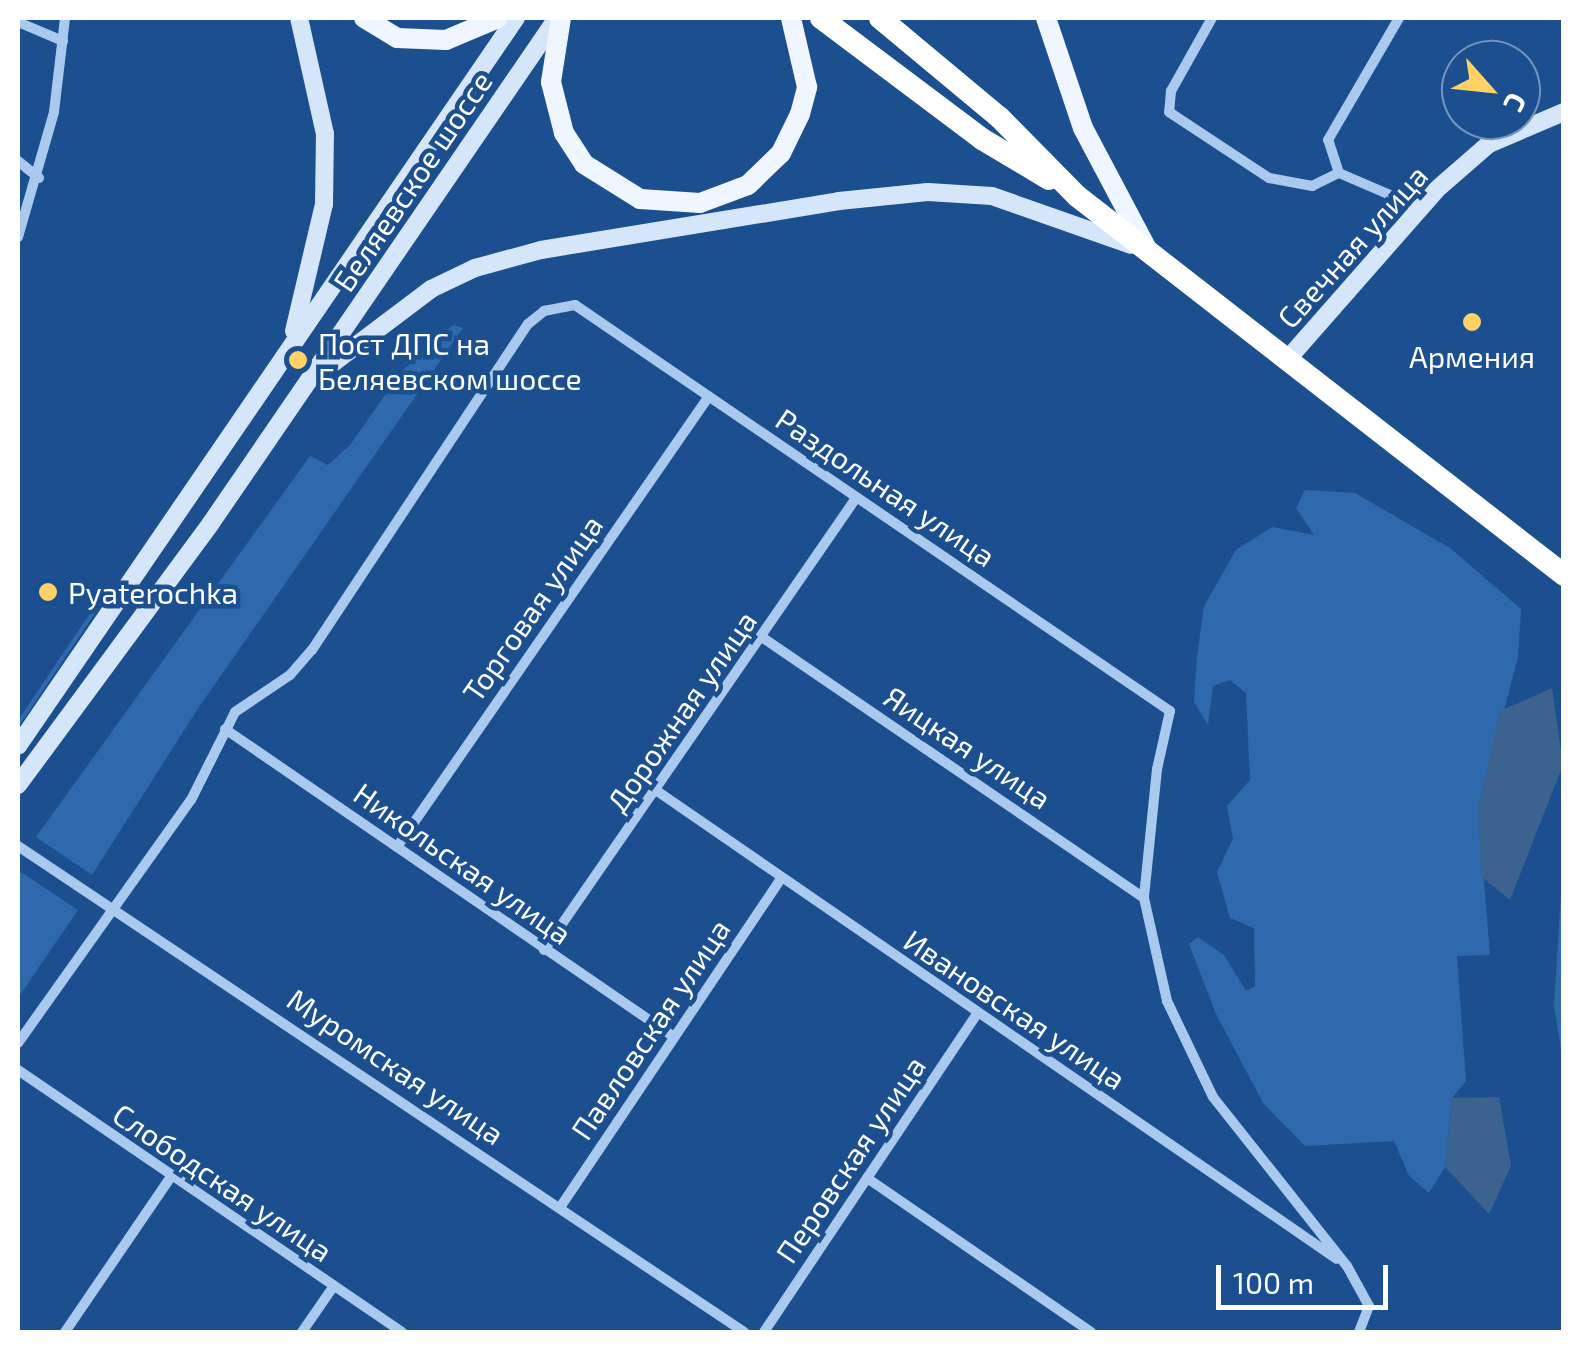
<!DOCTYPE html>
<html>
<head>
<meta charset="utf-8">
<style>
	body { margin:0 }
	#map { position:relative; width:1581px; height:1350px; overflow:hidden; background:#1b4f8f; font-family:"Exo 2",sans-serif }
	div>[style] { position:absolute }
	.green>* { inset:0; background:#2e69ad; transform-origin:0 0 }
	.water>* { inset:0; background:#3c6290 }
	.street>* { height:10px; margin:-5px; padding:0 5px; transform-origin:5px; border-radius:5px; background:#a9c9ee }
	.secondary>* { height:18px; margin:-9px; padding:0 9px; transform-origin:9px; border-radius:9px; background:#d6e6fa }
	.primary>* { height:20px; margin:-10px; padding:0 10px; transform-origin:10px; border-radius:10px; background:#f0f6ff }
	.highway>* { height:22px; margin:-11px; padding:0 11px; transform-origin:11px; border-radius:11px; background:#fff }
	.dots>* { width:28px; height:28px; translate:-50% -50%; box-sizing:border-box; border:5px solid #1b4f8f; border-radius:50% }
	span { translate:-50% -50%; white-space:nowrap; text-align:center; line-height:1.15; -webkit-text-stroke:9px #1b4f8f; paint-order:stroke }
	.street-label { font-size:30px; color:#fff }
	.poi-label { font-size:30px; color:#fff }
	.left { translate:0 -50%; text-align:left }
	.frame { position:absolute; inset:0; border:20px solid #fff; pointer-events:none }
	.north { position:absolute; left:1441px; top:40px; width:100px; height:100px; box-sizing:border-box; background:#1b4f8f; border:2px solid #7695bc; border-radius:50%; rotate:117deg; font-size:28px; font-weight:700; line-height:40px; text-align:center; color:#fff }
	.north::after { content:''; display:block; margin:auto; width:35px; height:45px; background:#ffd166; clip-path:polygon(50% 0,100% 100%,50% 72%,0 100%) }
	.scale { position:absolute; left:1216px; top:1265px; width:172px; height:45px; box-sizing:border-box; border:5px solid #fff; border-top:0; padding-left:12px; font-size:30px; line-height:35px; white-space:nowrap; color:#fff; -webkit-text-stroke:8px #1b4f8f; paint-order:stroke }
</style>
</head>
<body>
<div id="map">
	<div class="green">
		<div style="clip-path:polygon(453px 325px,463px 328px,197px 710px,92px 875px,36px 837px,310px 456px,328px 465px,350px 445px,401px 372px)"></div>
		<div style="clip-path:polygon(1305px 490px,1355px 493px,1450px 548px,1521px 609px,1518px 657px,1478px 809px,1490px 955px,1457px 956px,1466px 1081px,1452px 1098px,1445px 1167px,1429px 1193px,1409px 1176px,1394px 1141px,1305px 1146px,1263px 1103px,1216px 1014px,1189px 944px,1198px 937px,1224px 955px,1246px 991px,1255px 986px,1254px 928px,1230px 918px,1217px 872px,1233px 839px,1227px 806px,1250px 780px,1246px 693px,1230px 680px,1213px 686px,1208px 725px,1194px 702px,1197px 657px,1204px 606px,1236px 550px,1272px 527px,1314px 535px,1296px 508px)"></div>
		<div style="left:93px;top:609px;width:4px;height:135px;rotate:34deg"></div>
		<div style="clip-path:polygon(1563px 864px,1563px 1063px,1554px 1005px)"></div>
		<div style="clip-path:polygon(21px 872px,78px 910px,18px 998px,18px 877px)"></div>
	</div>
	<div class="water">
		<div style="clip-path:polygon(1552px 688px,1563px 765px,1510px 900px,1481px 876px,1478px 809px,1500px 711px)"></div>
		<div style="clip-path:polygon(1499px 1097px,1511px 1166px,1489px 1214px,1445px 1167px,1452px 1098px)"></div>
	</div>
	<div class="street">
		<div style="left:1212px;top:18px;width:84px;rotate:119.3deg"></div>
		<div style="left:1171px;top:91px;width:21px;rotate:95deg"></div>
		<div style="left:1169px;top:112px;width:120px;rotate:33.4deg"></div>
		<div style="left:1269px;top:178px;width:44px;rotate:10.5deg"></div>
		<div style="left:1312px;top:186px;width:30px;rotate:-26deg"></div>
		<div style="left:1339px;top:173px;width:86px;rotate:23.3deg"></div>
		<div style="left:18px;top:22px;width:49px;rotate:22.9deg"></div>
		<div style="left:18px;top:161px;width:27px;rotate:39deg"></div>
		<div style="left:1339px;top:173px;width:35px;rotate:-108deg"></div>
		<div style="left:1328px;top:140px;width:141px;rotate:-59.8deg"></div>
		<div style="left:18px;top:237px;width:130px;rotate:-73.9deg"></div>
		<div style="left:54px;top:112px;width:95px;rotate:-83.3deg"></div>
		<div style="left:763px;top:638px;width:461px;rotate:34.3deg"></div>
		<div style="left:225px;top:729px;width:544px;rotate:34.45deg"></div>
		<div style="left:657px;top:791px;width:825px;rotate:34.54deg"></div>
		<div style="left:18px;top:846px;width:874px;rotate:33.8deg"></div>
		<div style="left:397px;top:847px;width:548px;rotate:-55.32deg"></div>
		<div style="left:544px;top:950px;width:549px;rotate:-55.38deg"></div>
		<div style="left:18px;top:1043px;width:298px;rotate:-54.6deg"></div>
		<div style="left:191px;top:800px;width:98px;rotate:-63.4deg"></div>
		<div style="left:235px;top:712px;width:66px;rotate:-33.9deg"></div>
		<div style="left:290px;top:675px;width:33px;rotate:-49deg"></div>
		<div style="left:312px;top:650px;width:391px;rotate:-56.5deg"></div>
		<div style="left:528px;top:324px;width:21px;rotate:-39deg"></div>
		<div style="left:544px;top:311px;width:32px;rotate:-11deg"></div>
		<div style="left:575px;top:305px;width:720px;rotate:34.31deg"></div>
		<div style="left:1170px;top:711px;width:59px;rotate:102.6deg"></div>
		<div style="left:1157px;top:769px;width:130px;rotate:95.8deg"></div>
		<div style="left:1144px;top:898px;width:106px;rotate:77.4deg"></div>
		<div style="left:1167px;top:1001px;width:106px;rotate:64.4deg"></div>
		<div style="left:1213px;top:1097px;width:216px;rotate:51.6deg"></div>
		<div style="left:1347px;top:1266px;width:46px;rotate:61.2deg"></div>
		<div style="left:1369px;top:1306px;width:28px;rotate:111deg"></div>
		<div style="left:18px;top:1070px;width:465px;rotate:34.3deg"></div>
		<div style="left:867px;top:1178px;width:272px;rotate:34.5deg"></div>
		<div style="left:561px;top:1206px;width:394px;rotate:-56.1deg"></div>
		<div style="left:65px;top:1332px;width:186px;rotate:-55.7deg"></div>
		<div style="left:302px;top:1332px;width:55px;rotate:-55.4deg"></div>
		<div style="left:764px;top:1332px;width:383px;rotate:-56.2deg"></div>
	</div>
	<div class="secondary">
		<div style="left:294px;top:331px;width:130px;rotate:-76.7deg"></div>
		<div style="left:324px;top:204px;width:70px;rotate:-89.2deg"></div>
		<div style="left:325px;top:134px;width:119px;rotate:-102.6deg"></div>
		<div style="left:1286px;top:361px;width:227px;rotate:-48.7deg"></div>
		<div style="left:1436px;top:190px;width:70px;rotate:-41deg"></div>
		<div style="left:1489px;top:144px;width:82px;rotate:-23.1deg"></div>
		<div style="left:325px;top:369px;width:133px;rotate:-37deg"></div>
		<div style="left:431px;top:289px;width:49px;rotate:-25.5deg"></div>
		<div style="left:475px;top:268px;width:68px;rotate:-15.3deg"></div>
		<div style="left:541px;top:250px;width:302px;rotate:-9.3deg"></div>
		<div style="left:839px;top:201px;width:89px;rotate:-5.8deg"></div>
		<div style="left:928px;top:192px;width:64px;rotate:3.6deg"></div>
		<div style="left:992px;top:196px;width:147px;rotate:19.4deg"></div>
		<div style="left:18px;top:746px;width:882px;rotate:-55.63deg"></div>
		<div style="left:18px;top:785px;width:325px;rotate:-53.6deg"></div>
		<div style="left:211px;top:523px;width:612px;rotate:-55.58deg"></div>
	</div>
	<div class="primary">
		<div style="left:364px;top:18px;width:39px;rotate:31deg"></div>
		<div style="left:397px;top:38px;width:49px;rotate:2.3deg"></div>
		<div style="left:446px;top:40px;width:56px;rotate:-22.9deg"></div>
		<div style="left:561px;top:18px;width:65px;rotate:98.9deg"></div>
		<div style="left:551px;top:82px;width:53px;rotate:75.7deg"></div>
		<div style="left:564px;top:133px;width:37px;rotate:57deg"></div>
		<div style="left:584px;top:164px;width:66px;rotate:32deg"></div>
		<div style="left:640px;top:199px;width:60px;rotate:3.8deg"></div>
		<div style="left:700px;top:203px;width:51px;rotate:-20.6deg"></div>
		<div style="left:748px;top:185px;width:46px;rotate:-44.1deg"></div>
		<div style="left:781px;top:153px;width:43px;rotate:-64deg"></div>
		<div style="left:800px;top:114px;width:28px;rotate:-75deg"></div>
		<div style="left:807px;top:87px;width:71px;rotate:-103.1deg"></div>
		<div style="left:1046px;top:18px;width:116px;rotate:71.4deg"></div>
		<div style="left:1083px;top:128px;width:139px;rotate:62.1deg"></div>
	</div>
	<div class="highway">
		<div style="left:821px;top:18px;width:201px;rotate:36.9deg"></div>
		<div style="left:982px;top:139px;width:78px;rotate:30.8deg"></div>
		<div style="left:880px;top:18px;width:156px;rotate:39.8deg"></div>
		<div style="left:1000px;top:118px;width:110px;rotate:45.4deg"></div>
		<div style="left:1077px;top:196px;width:617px;rotate:37.89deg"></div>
	</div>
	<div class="dots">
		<div style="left:1472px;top:322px;background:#ffd166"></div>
		<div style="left:298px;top:360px;background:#ffd166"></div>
		<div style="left:48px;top:592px;background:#ffd166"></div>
	</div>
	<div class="street-label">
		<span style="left:412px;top:181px;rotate:-56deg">Беляевское шоссе</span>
		<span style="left:1352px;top:246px;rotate:-48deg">Свечная улица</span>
		<span style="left:886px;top:487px;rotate:34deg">Раздольная улица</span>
		<span style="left:532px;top:608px;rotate:-55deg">Торговая улица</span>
		<span style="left:681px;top:711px;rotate:-55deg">Дорожная улица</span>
		<span style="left:968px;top:747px;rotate:34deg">Яицкая улица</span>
		<span style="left:463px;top:863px;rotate:35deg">Никольская улица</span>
		<span style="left:1015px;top:1009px;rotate:34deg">Ивановская улица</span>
		<span style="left:650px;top:1029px;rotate:-56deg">Павловская улица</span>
		<span style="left:396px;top:1066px;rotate:34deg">Муромская улица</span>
		<span style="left:850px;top:1159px;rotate:-56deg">Перовская улица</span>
		<span style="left:223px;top:1182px;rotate:34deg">Слободская улица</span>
	</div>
	<div class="poi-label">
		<span class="left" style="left:318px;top:360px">Пост ДПС на<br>Беляевском шоссе</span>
		<span style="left:1472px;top:356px">Армения</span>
		<span class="left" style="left:68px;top:592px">Pyaterochka</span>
	</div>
	<div class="frame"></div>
	<div class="north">С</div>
	<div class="scale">100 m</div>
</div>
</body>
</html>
